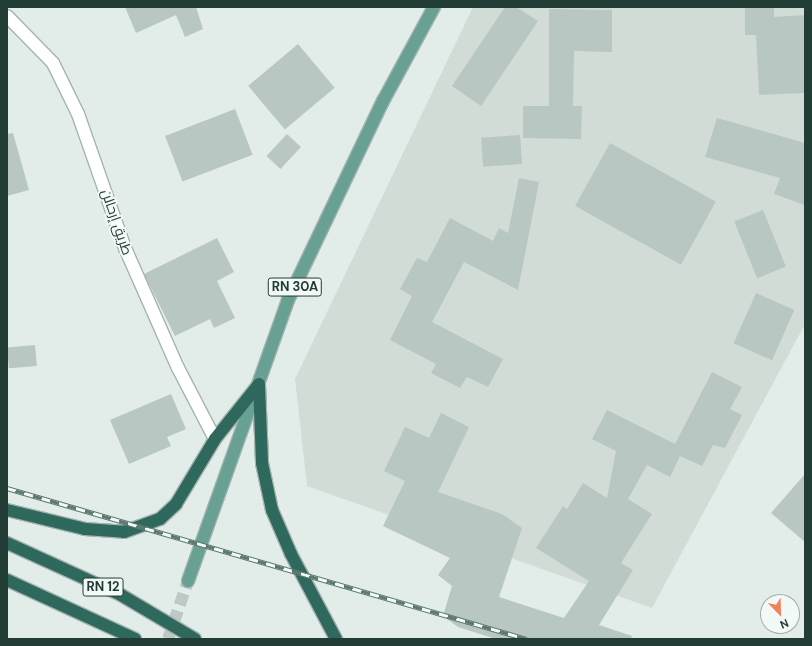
<!DOCTYPE html>
<html>
<head>
<meta charset="utf-8">
<style>
	body { margin:0 }
	#map { position:relative; width:812px; height:646px; overflow:hidden; background:#e2ece8; font-family:"DM Sans",Cairo,sans-serif }
	div>[style] { position:absolute }
	.built>* { inset:0; background:#d1dcd7 }
	.building>* { inset:0; background:#b8c7c1; transform-origin:0 0 }
	.major-tunnel>* { height:12px; margin-top:-6px; transform-origin:0; background:repeating-linear-gradient(90deg,#bcc9c4 0 12px,transparent 0 18px) }
	.roads { filter:drop-shadow(1px 0 #a5b4af) drop-shadow(-1px 0 #a5b4af) drop-shadow(0 1px #a5b4af) drop-shadow(0 -1px #a5b4af) }
	.minor>* { height:12px; margin:-6px; padding:0 6px; transform-origin:6px; border-radius:6px; background:#fff }
	.major>* { height:12px; margin:-6px; padding:0 6px; transform-origin:6px; border-radius:6px; background:#68a193 }
	.highway>* { height:12px; margin:-6px; padding:0 6px; transform-origin:6px; border-radius:6px; background:#2f695d }
	.rail>* { height:4.5px; margin-top:-2.25px; transform-origin:0; background:repeating-linear-gradient(90deg,#f3f9f6 0 9px,#5d7971 0 18px); box-sizing:border-box; border-block:1px solid #5d7971 }
	span { translate:-50% -50%; white-space:nowrap; text-align:center; line-height:1.15; -webkit-text-stroke:3.5px #f3f9f6; paint-order:stroke }
	.shield-label span { padding:1px 3px; background:#f3f9f6; border:1px solid; border-radius:3px; -webkit-text-stroke-width:0 }
	.shield-label { font-size:13px; color:#223d36; font-weight:700 }
	.street-label { font-size:14px; color:#223d36 }
	.frame { position:absolute; inset:0; border:8px solid #223d36; pointer-events:none }
	.north { position:absolute; left:760px; top:594px; width:40px; height:40px; box-sizing:border-box; background:#f3f9f6; border:1px solid #9faea9; border-radius:50%; rotate:157deg; font-size:11px; font-weight:700; line-height:16px; text-align:center; color:#223d36 }
	.north::after { content:''; display:block; margin:auto; width:14px; height:18px; background:#ef825d; clip-path:polygon(50% 0,100% 100%,50% 72%,0 100%) }
</style>
</head>
<body>
<div id="map">
	<div class="built">
		<div style="clip-path:polygon(473px 7px,805px 7px,805px 324px,652px 608px,307px 486px,295px 379px)"></div>
	</div>
	<div class="building">
		<div style="clip-path:polygon(125px 7px,196px 7px,203px 29px,185px 37px,176px 15px,136px 33px)"></div>
		<div style="clip-path:polygon(505px 7px,516px 7px,538px 21px,481px 106px,452px 86px)"></div>
		<div style="clip-path:polygon(745px 7px,774px 7px,774px 17px,805px 15px,805px 93px,759px 95px,756px 35px,745px 35px)"></div>
		<div style="clip-path:polygon(549px 9px,612px 10px,612px 52px,574px 51px,573px 106px,582px 106px,581px 139px,523px 138px,523px 106px,549px 106px)"></div>
		<div style="left:298px;top:44px;width:57px;height:65px;rotate:50deg"></div>
		<div style="left:235px;top:109px;width:49px;height:75px;rotate:69deg"></div>
		<div style="clip-path:polygon(717px 118px,805px 143px,805px 205px,774px 194px,780px 178px,705px 157px)"></div>
		<div style="clip-path:polygon(13px 133px,29px 190px,7px 196px,7px 134px)"></div>
		<div style="left:287px;top:134px;width:19px;height:30px;rotate:43deg"></div>
		<div style="left:520px;top:135px;width:29px;height:39px;rotate:86deg"></div>
		<div style="left:610px;top:143px;width:121px;height:72px;rotate:29deg"></div>
		<div style="clip-path:polygon(519px 178px,539px 182px,518px 290px,464px 262px,432px 322px,503px 359px,488px 387px,467px 377px,460px 388px,431px 373px,436px 364px,390px 340px,412px 296px,400px 289px,417px 258px,427px 262px,450px 218px,493px 241px,499px 228px,508px 233px)"></div>
		<div style="left:763px;top:210px;width:61px;height:31px;rotate:68deg"></div>
		<div style="clip-path:polygon(217px 238px,234px 272px,217px 281px,235px 318px,214px 328px,210px 319px,175px 336px,144px 274px)"></div>
		<div style="left:756px;top:293px;width:42px;height:55px;rotate:24deg"></div>
		<div style="left:35px;top:345px;width:21px;height:28px;rotate:85deg"></div>
		<div style="clip-path:polygon(712px 372px,742px 387px,730px 409px,742px 415px,725px 448px,713px 445px,702px 466px,680px 456px,670px 477px,647px 465px,628px 499px,652px 514px,621px 563px,633px 570px,599px 625px,632px 636px,631px 639px,496px 639px,458px 627px,443px 616px,452px 586px,438px 575px,450px 558px,383px 526px,405px 481px,384px 471px,405px 427px,429px 438px,441px 413px,469px 427px,438px 492px,502px 514px,522px 528px,499px 597px,564px 618px,589px 581px,536px 548px,563px 506px,567px 509px,583px 483px,607px 498px,616px 451px,592px 439px,607px 410px,675px 444px)"></div>
		<div style="clip-path:polygon(171px 394px,186px 429px,167px 437px,171px 446px,129px 464px,110px 420px)"></div>
		<div style="clip-path:polygon(805px 474px,805px 542px,771px 513px)"></div>
	</div>
	<div class="major-tunnel">
		<div style="left:168px;top:639px;width:61px;rotate:-71deg"></div>
	</div>
	<div class="roads">
		<div class="minor">
			<div style="left:7px;top:16px;width:66px;rotate:45.6deg"></div>
			<div style="left:53px;top:63px;width:57px;rotate:63.9deg"></div>
			<div style="left:78px;top:114px;width:142px;rotate:70.7deg"></div>
			<div style="left:125px;top:248px;width:131px;rotate:66.2deg"></div>
			<div style="left:178px;top:368px;width:80px;rotate:62.5deg"></div>
		</div>
		<div class="major">
			<div style="left:188px;top:581px;width:298px;rotate:-70.4deg"></div>
			<div style="left:288px;top:300px;width:221px;rotate:-64.5deg"></div>
			<div style="left:383px;top:101px;width:107px;rotate:-61.5deg"></div>
		</div>
		<div class="highway">
			<div style="left:259px;top:384px;width:79px;rotate:87.8deg"></div>
			<div style="left:262px;top:463px;width:48px;rotate:78deg"></div>
			<div style="left:272px;top:510px;width:48px;rotate:66.6deg"></div>
			<div style="left:291px;top:554px;width:96px;rotate:62.1deg"></div>
			<div style="left:7px;top:510px;width:80px;rotate:13.7deg"></div>
			<div style="left:85px;top:529px;width:39px;rotate:4deg"></div>
			<div style="left:124px;top:532px;width:38px;rotate:-20deg"></div>
			<div style="left:160px;top:519px;width:22px;rotate:-43deg"></div>
			<div style="left:176px;top:504px;width:76px;rotate:-59deg"></div>
			<div style="left:215px;top:439px;width:70px;rotate:-51.3deg"></div>
			<div style="left:7px;top:543px;width:125px;rotate:24.5deg"></div>
			<div style="left:121px;top:595px;width:86px;rotate:30.7deg"></div>
			<div style="left:7px;top:580px;width:141px;rotate:24.7deg"></div>
		</div>
	</div>
	<div class="rail">
		<div style="left:7px;top:488px;width:541px;rotate:16.19deg"></div>
	</div>
	<div class="shield-label">
		<span style="left:295px;top:287px">RN 30A</span>
		<span style="left:103px;top:587px">RN 12</span>
	</div>
	<div class="street-label">
		<span style="left:117px;top:222px;rotate:71deg">طريق إرحالن</span>
	</div>
	<div class="frame"></div>
	<div class="north">N</div>
</div>
</body>
</html>
